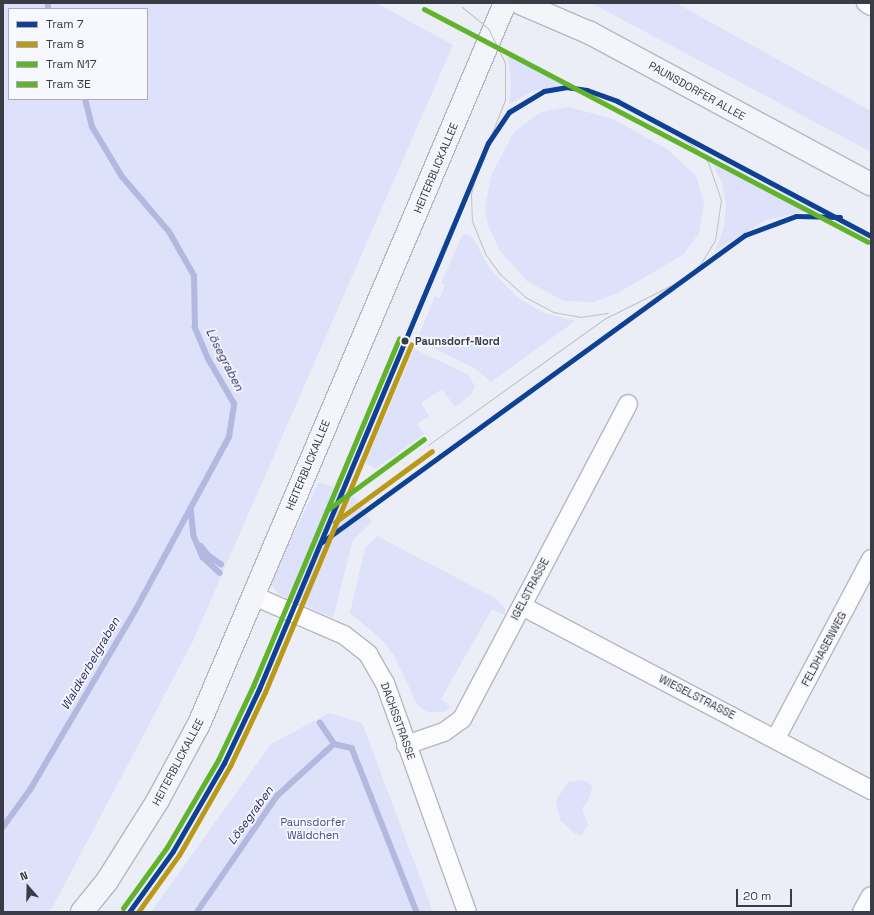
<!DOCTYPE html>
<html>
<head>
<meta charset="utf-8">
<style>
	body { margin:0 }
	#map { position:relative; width:874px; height:915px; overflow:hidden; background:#eceef7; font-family:"Space Grotesk",sans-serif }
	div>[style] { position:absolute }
	.green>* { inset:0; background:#dde1f9 }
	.stream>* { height:5.5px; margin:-2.75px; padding:0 2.75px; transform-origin:2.75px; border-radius:2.75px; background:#b3b8df }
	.roads { filter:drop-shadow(1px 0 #b6b7c1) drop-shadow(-1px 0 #b6b7c1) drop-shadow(0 1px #b6b7c1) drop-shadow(0 -1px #b6b7c1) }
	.minor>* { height:18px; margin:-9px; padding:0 9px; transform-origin:9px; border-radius:9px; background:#fcfcfe }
	.major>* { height:22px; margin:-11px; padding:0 11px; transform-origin:11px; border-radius:11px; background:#f4f5fa }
	.tram>* { height:1px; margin:-0.5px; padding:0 0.5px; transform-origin:0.5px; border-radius:0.5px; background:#c1c1c4 }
	.tram-1>* { height:5px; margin:-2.5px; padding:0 2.5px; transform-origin:2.5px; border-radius:2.5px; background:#0e4094 }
	.tram-2>* { height:5px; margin:-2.5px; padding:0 2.5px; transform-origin:2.5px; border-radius:2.5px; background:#ba9918 }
	.tram-3>* { height:5px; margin:-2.5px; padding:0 2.5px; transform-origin:2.5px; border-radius:2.5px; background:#62b32c }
	.tram-4>* { height:5px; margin:-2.5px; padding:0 2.5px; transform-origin:2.5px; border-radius:2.5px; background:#62b32c }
	.dots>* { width:11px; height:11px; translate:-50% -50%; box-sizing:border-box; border:2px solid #f7f8fe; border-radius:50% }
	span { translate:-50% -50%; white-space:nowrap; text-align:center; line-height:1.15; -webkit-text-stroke:3.5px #f7f8fe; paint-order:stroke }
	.street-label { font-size:11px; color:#393b46 }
	.stop-label { font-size:11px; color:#393b46; font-weight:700 }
	.left { translate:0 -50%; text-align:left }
	.park-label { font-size:11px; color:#474b8d }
	.water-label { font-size:12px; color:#292867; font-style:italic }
	.frame { position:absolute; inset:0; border:4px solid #393b46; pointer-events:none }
	.legend { position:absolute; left:8px; top:8px; width:140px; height:92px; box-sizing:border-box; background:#f7f8fe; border:1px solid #abacb4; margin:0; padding:5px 7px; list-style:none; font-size:12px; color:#393b46 }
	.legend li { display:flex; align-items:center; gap:8px; height:20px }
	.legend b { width:20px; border:1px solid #abacb4 }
	.north { position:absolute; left:8px; top:867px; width:40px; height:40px; -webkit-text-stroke:3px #f7f8fe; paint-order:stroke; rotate:340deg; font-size:11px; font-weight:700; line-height:16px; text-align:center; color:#393b46 }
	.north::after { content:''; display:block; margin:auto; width:14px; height:18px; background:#393b46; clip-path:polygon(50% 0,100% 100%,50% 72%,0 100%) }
	.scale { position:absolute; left:736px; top:889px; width:56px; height:18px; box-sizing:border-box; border:2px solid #393b46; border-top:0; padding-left:5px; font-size:12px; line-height:14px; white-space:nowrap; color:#393b46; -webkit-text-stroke:3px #f7f8fe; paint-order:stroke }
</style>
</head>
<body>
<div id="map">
	<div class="green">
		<div style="clip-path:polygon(evenodd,3px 3px,376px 3px,453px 45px,192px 643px,50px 912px,3px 912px,3px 3px,9px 9px,147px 9px,147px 99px,9px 99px,9px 9px)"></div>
		<div style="clip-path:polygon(591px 3px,676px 3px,871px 111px,871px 152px)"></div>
		<div style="clip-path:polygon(512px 52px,571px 84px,570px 85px,535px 90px,509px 104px,511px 82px,508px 59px)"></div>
		<div style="clip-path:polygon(569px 107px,613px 119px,667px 149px,696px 176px,704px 203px,699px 233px,684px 254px,618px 293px,594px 302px,564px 301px,528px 282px,500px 251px,488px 225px,485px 208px,491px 176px,514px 132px,541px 112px)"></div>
		<div style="clip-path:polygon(709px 157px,811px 210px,766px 220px,715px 251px,724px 227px,726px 205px,722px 183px)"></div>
		<div style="clip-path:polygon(463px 234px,472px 236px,490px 269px,518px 298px,544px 313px,575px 321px,491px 382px,476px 369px,417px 340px,435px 296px,440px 298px,445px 285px,441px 283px)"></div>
		<div style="clip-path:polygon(414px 349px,469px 375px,475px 387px,471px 395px,455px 407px,442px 389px,421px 403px,429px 416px,417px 424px,424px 434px,376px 469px,365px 463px)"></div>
		<div style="clip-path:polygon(319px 482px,352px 494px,372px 522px,353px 540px,333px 618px,278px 594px,270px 582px)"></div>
		<div style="clip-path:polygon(377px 536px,495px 598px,505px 609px,505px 615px,492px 609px,441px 699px,451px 707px,444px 712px,428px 712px,418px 706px,394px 655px,379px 637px,350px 613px,365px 548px)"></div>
		<div style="clip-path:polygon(329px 713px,362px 723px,433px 912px,151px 912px,271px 744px)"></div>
		<div style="clip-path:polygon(583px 780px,593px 786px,587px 803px,582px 808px,588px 824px,582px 835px,575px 834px,560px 820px,556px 801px,568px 782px)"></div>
	</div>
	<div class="stream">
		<div style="left:48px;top:3px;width:6px;rotate:81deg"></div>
		<div style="left:191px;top:508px;width:28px;rotate:84deg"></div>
		<div style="left:194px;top:536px;width:23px;rotate:67deg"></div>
		<div style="left:203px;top:557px;width:23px;rotate:43deg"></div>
		<div style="left:201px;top:546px;width:11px;rotate:52deg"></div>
		<div style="left:208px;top:555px;width:16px;rotate:35deg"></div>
		<div style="left:334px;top:744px;width:18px;rotate:13deg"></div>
		<div style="left:352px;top:748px;width:176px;rotate:68.4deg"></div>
		<div style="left:3px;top:827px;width:46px;rotate:-53.9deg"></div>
		<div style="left:30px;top:790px;width:208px;rotate:-59.6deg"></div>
		<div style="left:135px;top:611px;width:198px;rotate:-61.6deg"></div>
		<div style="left:229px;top:437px;width:33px;rotate:-81deg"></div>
		<div style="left:234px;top:404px;width:52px;rotate:-120deg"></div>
		<div style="left:208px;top:359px;width:34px;rotate:-113deg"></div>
		<div style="left:195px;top:328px;width:52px;rotate:-91.1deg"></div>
		<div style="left:194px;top:276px;width:51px;rotate:-119.6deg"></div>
		<div style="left:169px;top:232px;width:72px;rotate:-130.5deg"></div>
		<div style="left:122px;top:177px;width:58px;rotate:-121deg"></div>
		<div style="left:92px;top:127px;width:29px;rotate:-104deg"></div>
		<div style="left:197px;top:912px;width:141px;rotate:-55.4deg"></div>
		<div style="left:277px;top:796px;width:77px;rotate:-42.4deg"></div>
		<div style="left:334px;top:744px;width:25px;rotate:-124deg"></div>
	</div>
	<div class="roads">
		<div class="minor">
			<div style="left:866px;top:3px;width:6px;rotate:31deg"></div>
			<div style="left:254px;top:596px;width:98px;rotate:23.4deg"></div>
			<div style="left:344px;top:635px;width:31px;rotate:38deg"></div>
			<div style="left:368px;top:654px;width:34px;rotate:60deg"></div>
			<div style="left:385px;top:683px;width:243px;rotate:70.3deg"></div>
			<div style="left:522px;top:606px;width:395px;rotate:27.8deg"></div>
			<div style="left:776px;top:738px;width:203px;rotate:-62deg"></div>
			<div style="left:406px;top:745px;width:40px;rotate:-18.9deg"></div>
			<div style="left:444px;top:732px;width:22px;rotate:-36deg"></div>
			<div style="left:462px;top:719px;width:356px;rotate:-62.2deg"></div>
			<div style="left:862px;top:912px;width:18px;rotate:-61deg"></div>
		</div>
		<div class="major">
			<div style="left:520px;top:3px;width:76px;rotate:23.2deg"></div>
			<div style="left:590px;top:33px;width:319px;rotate:28.3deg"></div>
			<div style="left:82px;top:912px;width:40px;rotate:-51deg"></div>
			<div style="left:107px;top:881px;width:96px;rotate:-57.8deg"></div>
			<div style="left:158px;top:800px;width:86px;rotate:-61.7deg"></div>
			<div style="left:199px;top:724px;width:783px;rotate:-67deg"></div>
		</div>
	</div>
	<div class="tram">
		<div style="left:462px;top:7px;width:33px;rotate:39deg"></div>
		<div style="left:488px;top:28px;width:39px;rotate:64deg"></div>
		<div style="left:505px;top:63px;width:37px;rotate:90deg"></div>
		<div style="left:505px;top:100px;width:46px;rotate:111.6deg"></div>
		<div style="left:675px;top:133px;width:27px;rotate:36deg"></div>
		<div style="left:697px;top:149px;width:17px;rotate:50deg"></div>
		<div style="left:708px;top:162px;width:40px;rotate:71.1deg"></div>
		<div style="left:721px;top:200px;width:40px;rotate:98.5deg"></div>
		<div style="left:715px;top:240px;width:29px;rotate:121deg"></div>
		<div style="left:700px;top:265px;width:19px;rotate:141deg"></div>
		<div style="left:478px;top:166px;width:29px;rotate:104deg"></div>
		<div style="left:471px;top:194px;width:27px;rotate:88deg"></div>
		<div style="left:472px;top:221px;width:37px;rotate:68deg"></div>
		<div style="left:486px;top:255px;width:24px;rotate:54deg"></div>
		<div style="left:500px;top:274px;width:36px;rotate:42deg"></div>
		<div style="left:527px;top:298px;width:30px;rotate:28deg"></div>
		<div style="left:553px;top:312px;width:27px;rotate:10deg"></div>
		<div style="left:580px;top:317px;width:28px;rotate:-8deg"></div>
		<div style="left:428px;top:445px;width:216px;rotate:-35.6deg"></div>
		<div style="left:604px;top:319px;width:85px;rotate:-26.6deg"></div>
	</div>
	<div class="tram-1">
		<div style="left:322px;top:542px;width:523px;rotate:-35.97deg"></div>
		<div style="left:745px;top:235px;width:54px;rotate:-20.4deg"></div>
		<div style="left:796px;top:216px;width:44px;rotate:1.3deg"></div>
		<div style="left:129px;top:912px;width:75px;rotate:-54.2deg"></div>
		<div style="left:173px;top:851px;width:102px;rotate:-59.9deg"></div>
		<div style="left:224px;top:763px;width:82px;rotate:-64.7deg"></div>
		<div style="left:259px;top:689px;width:592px;rotate:-67.25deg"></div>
		<div style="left:488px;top:143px;width:37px;rotate:-56deg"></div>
		<div style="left:509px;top:112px;width:41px;rotate:-31deg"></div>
		<div style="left:544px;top:91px;width:22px;rotate:-10deg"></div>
		<div style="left:566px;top:87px;width:21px;rotate:8deg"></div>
		<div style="left:587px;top:90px;width:32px;rotate:20deg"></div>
		<div style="left:617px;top:101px;width:288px;rotate:28deg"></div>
	</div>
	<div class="tram-2">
		<div style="left:335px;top:522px;width:120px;rotate:-36.2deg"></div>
		<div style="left:138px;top:912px;width:70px;rotate:-54.3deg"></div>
		<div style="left:179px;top:855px;width:103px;rotate:-60.2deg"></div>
		<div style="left:230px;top:766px;width:82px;rotate:-64.7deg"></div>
		<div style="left:265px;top:692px;width:377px;rotate:-67.2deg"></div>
	</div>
	<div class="tram-3">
		<div style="left:327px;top:510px;width:120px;rotate:-36.2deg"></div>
		<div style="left:123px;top:908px;width:75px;rotate:-54.2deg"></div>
		<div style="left:167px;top:847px;width:101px;rotate:-59.6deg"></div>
		<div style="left:218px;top:760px;width:82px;rotate:-64.7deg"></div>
		<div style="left:253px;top:686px;width:377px;rotate:-67.2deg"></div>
	</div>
	<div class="tram-4">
		<div style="left:424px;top:9px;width:501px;rotate:27.69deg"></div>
	</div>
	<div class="dots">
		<div style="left:405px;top:341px;background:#393b46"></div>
	</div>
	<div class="street-label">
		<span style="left:697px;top:91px;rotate:29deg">PAUNSDORFER ALLEE</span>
		<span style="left:436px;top:168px;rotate:-67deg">HEITERBLICKALLEE</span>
		<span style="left:308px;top:465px;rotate:-67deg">HEITERBLICKALLEE</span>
		<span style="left:530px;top:589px;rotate:-62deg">IGELSTRASSE</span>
		<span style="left:824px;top:649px;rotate:-62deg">FELDHASENWEG</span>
		<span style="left:697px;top:697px;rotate:27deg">WIESELSTRASSE</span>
		<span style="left:398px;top:721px;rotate:70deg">DACHSSTRASSE</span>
		<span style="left:178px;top:762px;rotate:-62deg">HEITERBLICKALLEE</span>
	</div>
	<div class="stop-label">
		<span class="left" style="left:415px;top:341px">Paunsdorf-Nord</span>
	</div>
	<div class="park-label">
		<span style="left:313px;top:829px">Paunsdorfer<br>Wäldchen</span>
	</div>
	<div class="water-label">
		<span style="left:224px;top:360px;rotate:63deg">Lösegraben</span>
		<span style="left:91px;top:664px;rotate:-60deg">Waldkerbelgraben</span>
		<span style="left:251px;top:816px;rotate:-54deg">Lösegraben</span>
	</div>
	<div class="frame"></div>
	<ul class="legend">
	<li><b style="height:5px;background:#0e4094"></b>Tram 7</li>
	<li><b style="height:5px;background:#ba9918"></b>Tram 8</li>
	<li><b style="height:5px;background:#62b32c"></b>Tram N17</li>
	<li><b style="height:5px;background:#62b32c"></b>Tram 3E</li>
	</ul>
	<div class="north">N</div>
	<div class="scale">20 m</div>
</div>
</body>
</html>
